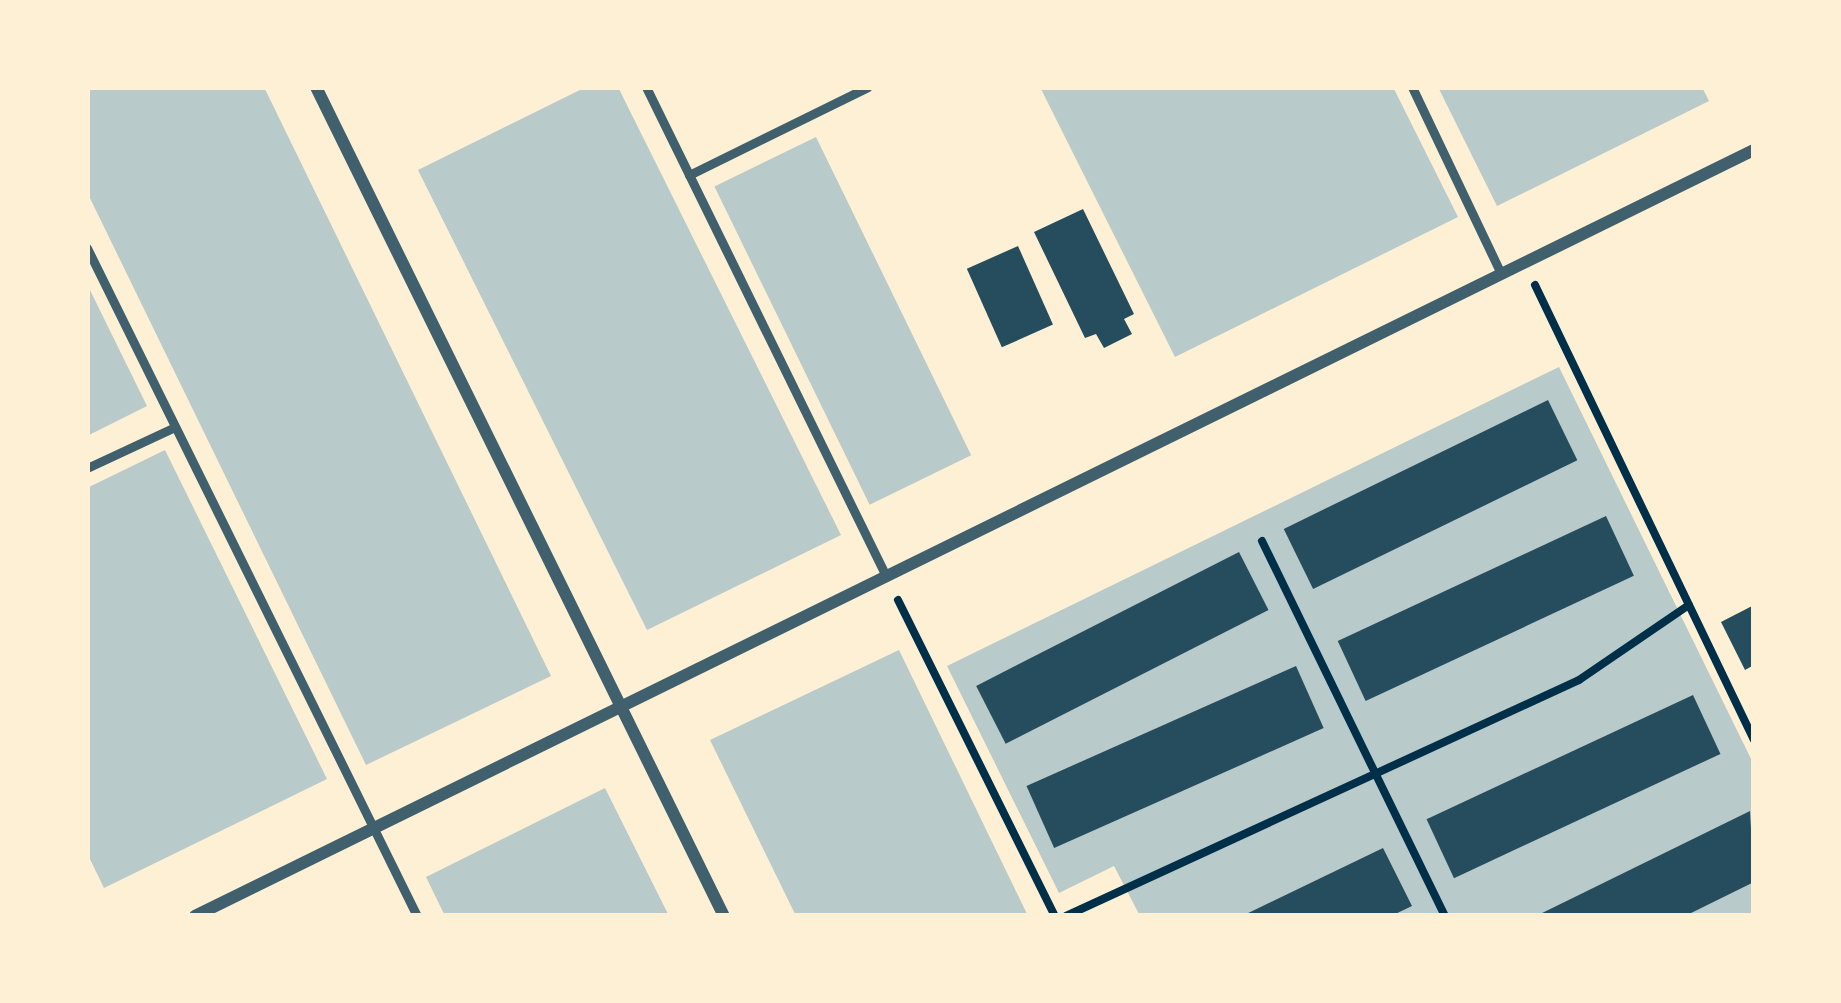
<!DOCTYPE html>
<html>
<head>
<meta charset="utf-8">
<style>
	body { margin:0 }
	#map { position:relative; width:1841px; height:1003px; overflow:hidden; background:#fdf0d5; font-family:Mulish,sans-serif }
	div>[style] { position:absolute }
	.green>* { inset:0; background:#b9caca; transform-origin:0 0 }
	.building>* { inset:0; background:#264d5e; transform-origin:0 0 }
	.path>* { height:8px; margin:-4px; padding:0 4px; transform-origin:4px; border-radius:4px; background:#003049 }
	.service>* { height:9px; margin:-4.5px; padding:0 4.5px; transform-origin:4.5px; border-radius:4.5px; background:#3f606c }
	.minor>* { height:12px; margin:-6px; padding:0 6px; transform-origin:6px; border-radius:6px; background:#3f606c }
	span { translate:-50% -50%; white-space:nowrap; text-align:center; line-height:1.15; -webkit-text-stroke:9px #fdf0d5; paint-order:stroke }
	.frame { position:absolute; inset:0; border:90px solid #fdf0d5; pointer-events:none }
</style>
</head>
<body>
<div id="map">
	<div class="green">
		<div style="clip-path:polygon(87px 87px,264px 87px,551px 676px,366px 765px,87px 192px)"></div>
		<div style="clip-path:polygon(586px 87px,618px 87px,841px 535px,647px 630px,418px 170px)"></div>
		<div style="clip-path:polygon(1040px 87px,1393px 87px,1458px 217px,1175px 357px)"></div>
		<div style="clip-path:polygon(1438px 87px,1702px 87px,1709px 101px,1497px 206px)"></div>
		<div style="left:816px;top:137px;width:354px;height:113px;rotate:64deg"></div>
		<div style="clip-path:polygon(87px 284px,147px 406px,87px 436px)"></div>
		<div style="clip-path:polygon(1559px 367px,1754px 765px,1754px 913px,1140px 916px,1114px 866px,1059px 893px,947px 666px)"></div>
		<div style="clip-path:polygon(165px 450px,327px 779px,104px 888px,87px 853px,87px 488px)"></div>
		<div style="clip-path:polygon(899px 650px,1028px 916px,796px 916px,710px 740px)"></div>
		<div style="clip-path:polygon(605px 788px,669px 916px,445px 916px,426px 877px)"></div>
	</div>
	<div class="building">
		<div style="clip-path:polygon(1083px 209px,1134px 314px,1124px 319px,1132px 334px,1104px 348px,1096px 334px,1085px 338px,1034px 232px)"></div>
		<div style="left:1018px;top:246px;width:86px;height:56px;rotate:66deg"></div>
		<div style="left:1548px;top:400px;width:67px;height:294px;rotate:64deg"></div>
		<div style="left:1606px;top:516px;width:66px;height:296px;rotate:65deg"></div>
		<div style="left:1239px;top:552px;width:65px;height:295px;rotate:63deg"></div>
		<div style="clip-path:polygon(1754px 605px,1754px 665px,1745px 670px,1721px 622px)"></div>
		<div style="left:1296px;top:666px;width:68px;height:295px;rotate:66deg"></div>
		<div style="left:1693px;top:695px;width:65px;height:294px;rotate:65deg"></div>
		<div style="clip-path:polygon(1750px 811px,1754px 882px,1685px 916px,1536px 916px)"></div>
		<div style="clip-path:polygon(1383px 848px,1412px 906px,1391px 916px,1242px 916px)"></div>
	</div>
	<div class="path">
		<div style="left:1535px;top:285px;width:505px;rotate:64.3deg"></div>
		<div style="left:1262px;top:541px;width:417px;rotate:64deg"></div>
		<div style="left:898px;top:600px;width:353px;rotate:63.6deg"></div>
		<div style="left:1066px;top:916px;width:565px;rotate:-24.7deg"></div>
		<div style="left:1579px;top:680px;width:133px;rotate:-34.3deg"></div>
	</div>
	<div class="service">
		<div style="left:646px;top:87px;width:545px;rotate:63.86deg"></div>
		<div style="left:1412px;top:87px;width:207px;rotate:64.5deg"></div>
		<div style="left:689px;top:175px;width:199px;rotate:-26.2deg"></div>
		<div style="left:87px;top:248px;width:745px;rotate:63.71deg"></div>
		<div style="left:87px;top:468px;width:97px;rotate:-25deg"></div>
	</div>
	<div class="minor">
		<div style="left:316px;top:87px;width:924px;rotate:63.8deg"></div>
		<div style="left:195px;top:916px;width:1737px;rotate:-26.17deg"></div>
	</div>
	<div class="frame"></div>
</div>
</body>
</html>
